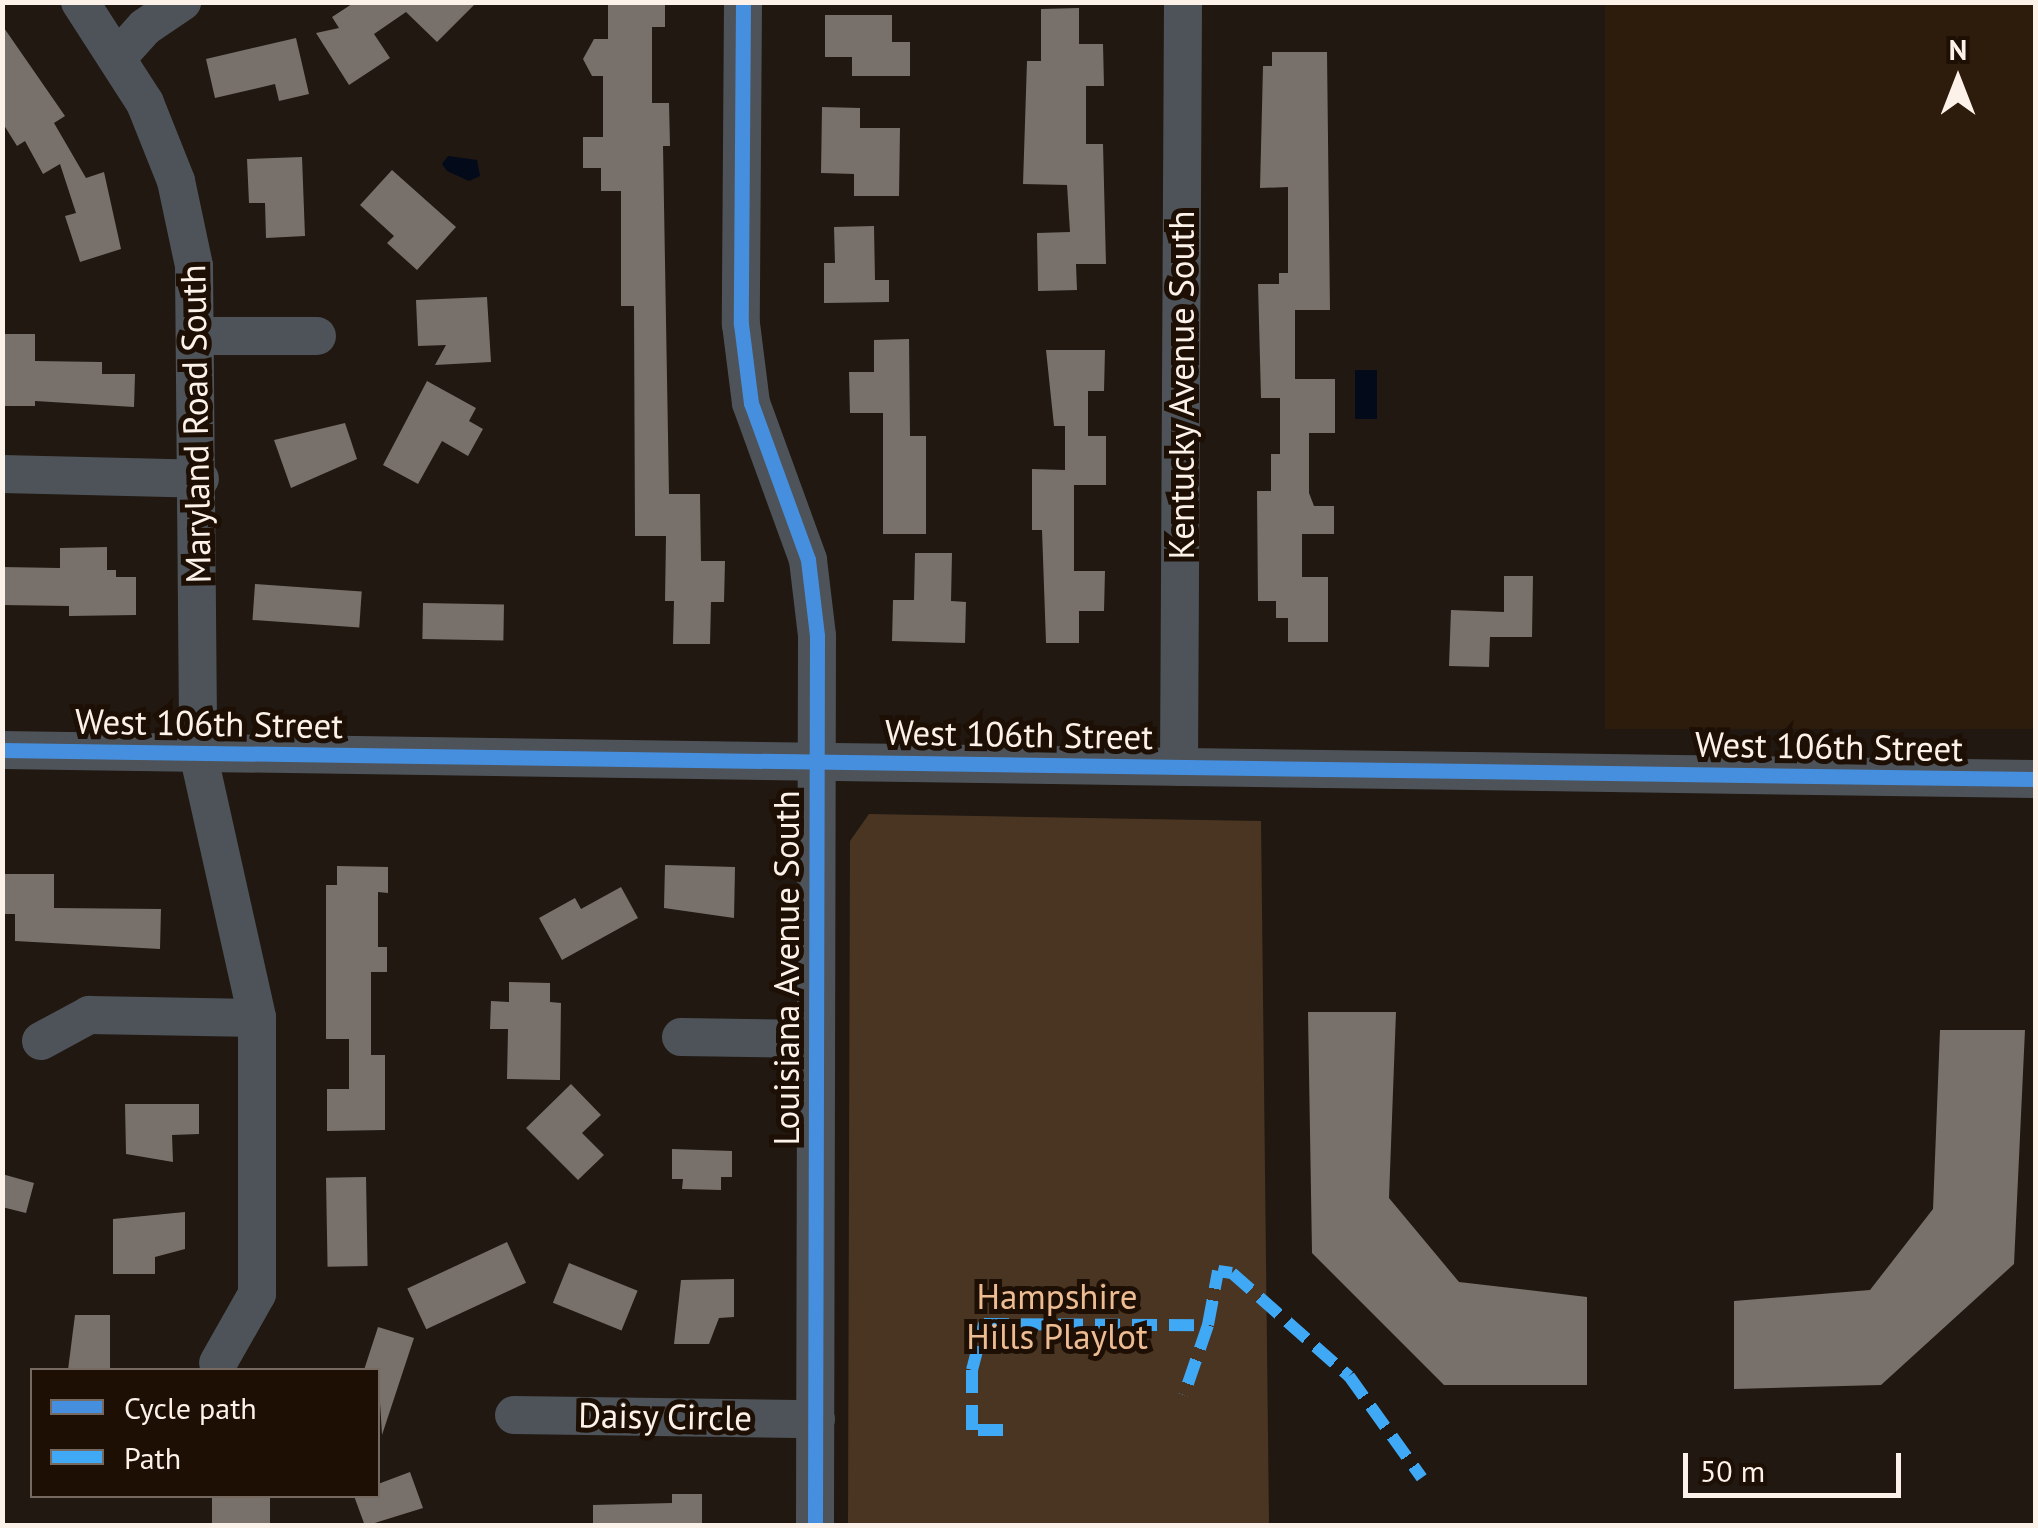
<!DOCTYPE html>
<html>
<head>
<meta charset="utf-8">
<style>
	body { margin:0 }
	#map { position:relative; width:2038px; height:1528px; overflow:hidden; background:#201811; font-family:"PT Sans",sans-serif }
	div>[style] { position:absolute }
	.built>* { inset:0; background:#2d1b0b; transform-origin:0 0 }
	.green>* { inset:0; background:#4a3522 }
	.water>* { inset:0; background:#030a1a; transform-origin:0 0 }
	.building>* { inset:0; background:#78716b; transform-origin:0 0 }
	.minor>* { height:38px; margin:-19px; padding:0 19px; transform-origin:19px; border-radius:19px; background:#4e5359 }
	.quiet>* { height:12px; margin-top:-6px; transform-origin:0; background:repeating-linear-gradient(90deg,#3fa9f5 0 25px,transparent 0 37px) }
	.cycleway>* { height:15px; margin:-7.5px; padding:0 7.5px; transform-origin:7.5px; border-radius:7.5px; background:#468fdf }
	span { translate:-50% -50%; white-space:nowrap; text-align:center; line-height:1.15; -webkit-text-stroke:10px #1d0f04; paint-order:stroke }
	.street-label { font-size:35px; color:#fcf2e9 }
	.park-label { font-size:35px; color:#eebc93 }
	.frame { position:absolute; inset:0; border:5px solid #fcf2e9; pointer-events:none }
	.legend { position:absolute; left:30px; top:1368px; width:350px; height:130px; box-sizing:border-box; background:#1d0f04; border:2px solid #766a60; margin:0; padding:12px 18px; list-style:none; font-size:30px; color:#fcf2e9 }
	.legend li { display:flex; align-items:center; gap:20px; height:50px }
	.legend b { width:50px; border:2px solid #766a60 }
	.north { position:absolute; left:1908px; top:30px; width:100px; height:100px; -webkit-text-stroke:8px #1d0f04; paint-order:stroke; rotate:0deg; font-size:28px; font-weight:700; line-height:40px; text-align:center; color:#fcf2e9 }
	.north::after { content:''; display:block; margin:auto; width:35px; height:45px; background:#fcf2e9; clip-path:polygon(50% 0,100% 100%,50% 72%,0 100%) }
	.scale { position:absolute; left:1683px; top:1453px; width:218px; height:45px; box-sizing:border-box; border:5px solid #fcf2e9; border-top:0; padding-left:12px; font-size:30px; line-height:35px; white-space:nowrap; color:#fcf2e9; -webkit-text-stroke:8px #1d0f04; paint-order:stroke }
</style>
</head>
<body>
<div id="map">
	<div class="built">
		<div style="left:1605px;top:3px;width:430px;height:726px"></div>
	</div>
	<div class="green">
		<div style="clip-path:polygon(869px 814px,1261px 821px,1269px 1525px,848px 1525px,850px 841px)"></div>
	</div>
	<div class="water">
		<div style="clip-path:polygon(448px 156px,477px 160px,480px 176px,469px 181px,447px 171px,442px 164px)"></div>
		<div style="left:1355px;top:370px;width:22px;height:49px"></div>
	</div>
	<div class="building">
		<div style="clip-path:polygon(355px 2px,477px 2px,437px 42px,406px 12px,374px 34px,390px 58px,349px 85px,316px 33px,339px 28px,332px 17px)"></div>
		<div style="clip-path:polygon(608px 2px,665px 2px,665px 27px,652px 27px,652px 103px,669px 103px,670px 146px,663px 146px,669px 494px,700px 494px,701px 561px,725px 561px,724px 602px,711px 602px,710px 644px,673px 644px,674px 601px,665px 601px,666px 536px,635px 536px,634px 306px,621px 306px,621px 191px,601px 191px,601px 168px,583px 168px,583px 137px,603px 137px,603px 76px,592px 76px,583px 59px,594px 39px,608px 39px)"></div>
		<div style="clip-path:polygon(1079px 8px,1079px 44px,1103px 44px,1104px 86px,1086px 86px,1086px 144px,1103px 144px,1106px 264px,1076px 264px,1077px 290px,1038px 291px,1037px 233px,1070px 232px,1067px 185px,1023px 184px,1027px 61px,1041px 61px,1041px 9px)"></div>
		<div style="clip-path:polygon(825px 15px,892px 15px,892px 42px,910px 42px,910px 76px,852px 76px,852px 57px,825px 57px)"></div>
		<div style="clip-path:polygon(2px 25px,65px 116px,54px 123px,86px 178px,104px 172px,121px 249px,80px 262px,65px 216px,76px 213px,60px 164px,43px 174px,25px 141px,17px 146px,2px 122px)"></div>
		<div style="clip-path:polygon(296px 38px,309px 94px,279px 101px,275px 84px,215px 98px,206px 59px)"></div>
		<div style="clip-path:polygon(1272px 52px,1327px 52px,1330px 310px,1295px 310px,1295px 379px,1335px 379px,1335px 433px,1309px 433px,1309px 493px,1314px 506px,1334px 506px,1334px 534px,1302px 534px,1302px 577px,1328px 577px,1328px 642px,1288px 642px,1288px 618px,1276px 618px,1276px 601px,1258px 601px,1257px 491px,1271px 491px,1271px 454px,1280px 454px,1280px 398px,1261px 398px,1258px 284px,1279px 284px,1279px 273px,1288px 273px,1288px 187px,1260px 188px,1263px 66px,1272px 66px)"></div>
		<div style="clip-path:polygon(822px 107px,860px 108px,860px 128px,900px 128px,899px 196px,854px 196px,854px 174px,821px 173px)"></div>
		<div style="clip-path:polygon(302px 157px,305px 236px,266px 238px,265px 203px,249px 203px,247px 159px)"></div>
		<div style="clip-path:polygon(392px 170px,456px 227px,417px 270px,387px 243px,394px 236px,360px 205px)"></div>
		<div style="clip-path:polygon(874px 226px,875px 280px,889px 280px,889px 302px,824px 303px,824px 263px,835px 263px,834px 227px)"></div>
		<div style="clip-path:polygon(487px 297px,491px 362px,435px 365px,446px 345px,418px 346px,416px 300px)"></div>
		<div style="clip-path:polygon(2px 334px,35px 334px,35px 361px,102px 362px,102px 374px,135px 374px,134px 407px,35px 401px,35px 406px,5px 406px)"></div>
		<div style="clip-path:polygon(909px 339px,910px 436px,926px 436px,926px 534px,883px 534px,883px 413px,850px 413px,849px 372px,874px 372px,874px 340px)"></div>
		<div style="clip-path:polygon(1046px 350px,1105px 350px,1104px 391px,1088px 391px,1088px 436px,1106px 436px,1106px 485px,1074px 485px,1074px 571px,1105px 571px,1104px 611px,1079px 611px,1079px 643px,1046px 643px,1042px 530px,1032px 530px,1032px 469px,1065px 470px,1065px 426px,1054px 426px)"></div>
		<div style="clip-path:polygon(427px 381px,476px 408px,469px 421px,483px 429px,468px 456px,442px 441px,418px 484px,383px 465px)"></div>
		<div style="clip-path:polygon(345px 423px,357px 459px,291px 488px,274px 440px)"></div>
		<div style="clip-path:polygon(107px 547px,107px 570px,116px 570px,116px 577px,136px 577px,136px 615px,69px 616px,69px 606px,2px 605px,2px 567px,60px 568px,60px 548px)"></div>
		<div style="clip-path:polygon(915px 553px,952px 553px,951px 601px,966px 602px,965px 643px,892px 641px,893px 600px,914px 600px)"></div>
		<div style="clip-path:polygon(1504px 576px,1533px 576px,1532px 637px,1490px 637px,1489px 667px,1449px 666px,1451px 610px,1504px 612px)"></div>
		<div style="left:255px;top:584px;width:107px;height:36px;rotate:4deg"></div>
		<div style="left:423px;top:603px;width:81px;height:36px;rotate:1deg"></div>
		<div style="clip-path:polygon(665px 865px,735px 867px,734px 918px,664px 908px)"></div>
		<div style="clip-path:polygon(337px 866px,388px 867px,388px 893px,378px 892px,378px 947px,387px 947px,387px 972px,371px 972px,371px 1055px,385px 1055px,385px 1130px,327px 1131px,327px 1089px,349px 1089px,349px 1039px,326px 1039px,326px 885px,337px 885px)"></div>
		<div style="clip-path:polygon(2px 874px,54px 874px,54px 908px,161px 909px,160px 949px,15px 941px,15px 914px,2px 914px)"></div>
		<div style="clip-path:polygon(621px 887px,638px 918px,562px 960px,539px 918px,575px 898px,581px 909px)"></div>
		<div style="clip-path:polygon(509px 982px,550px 983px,550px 1002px,561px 1003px,560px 1080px,507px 1079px,508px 1029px,490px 1029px,491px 1001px,509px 1002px)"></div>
		<div style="clip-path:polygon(1308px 1012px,1396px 1012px,1389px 1198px,1459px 1282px,1587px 1297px,1587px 1385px,1444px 1385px,1312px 1253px)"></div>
		<div style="clip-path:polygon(1940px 1030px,2025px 1030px,2014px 1264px,1881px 1385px,1734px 1389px,1734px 1301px,1870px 1290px,1933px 1209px)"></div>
		<div style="clip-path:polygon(571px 1084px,601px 1115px,582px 1133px,604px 1155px,578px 1180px,526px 1128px)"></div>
		<div style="clip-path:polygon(125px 1104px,199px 1104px,199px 1134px,172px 1135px,173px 1162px,126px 1154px)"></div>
		<div style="clip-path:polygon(672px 1149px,732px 1151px,732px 1177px,721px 1177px,721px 1190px,682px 1189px,683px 1179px,672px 1179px)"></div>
		<div style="clip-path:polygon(2px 1174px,34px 1183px,26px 1213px,2px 1207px)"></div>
		<div style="left:366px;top:1177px;width:89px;height:40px;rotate:89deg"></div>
		<div style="clip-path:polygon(185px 1212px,185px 1249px,155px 1257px,155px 1274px,113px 1274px,113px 1219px)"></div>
		<div style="left:507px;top:1242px;width:45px;height:110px;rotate:65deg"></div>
		<div style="left:569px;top:1263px;width:74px;height:43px;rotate:22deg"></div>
		<div style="clip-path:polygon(734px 1279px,734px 1317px,719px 1318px,709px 1344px,674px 1344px,681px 1280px)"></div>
		<div style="clip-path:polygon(75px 1315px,110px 1315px,110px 1370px,68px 1370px)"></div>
		<div style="clip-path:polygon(378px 1327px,414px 1338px,382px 1435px,378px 1370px,364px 1370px)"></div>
		<div style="clip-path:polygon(410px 1472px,423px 1508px,365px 1526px,354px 1496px,378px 1496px,378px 1484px)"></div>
		<div style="clip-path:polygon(672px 1494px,702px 1494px,702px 1526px,593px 1526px,593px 1505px,672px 1503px)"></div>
		<div style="left:212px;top:1496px;width:58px;height:30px"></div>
	</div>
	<div class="minor">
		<div style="left:80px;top:2px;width:120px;rotate:57.2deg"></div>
		<div style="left:145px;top:103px;width:84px;rotate:68.3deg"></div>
		<div style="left:176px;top:181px;width:87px;rotate:78deg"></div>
		<div style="left:194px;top:266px;width:487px;rotate:89.5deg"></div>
		<div style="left:198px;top:753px;width:271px;rotate:77.4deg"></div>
		<div style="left:257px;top:1018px;width:276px;rotate:90deg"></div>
		<div style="left:257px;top:1294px;width:79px;rotate:119.5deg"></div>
		<div style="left:743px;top:2px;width:322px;rotate:90.4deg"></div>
		<div style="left:741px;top:324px;width:80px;rotate:82.8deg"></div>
		<div style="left:751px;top:403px;width:167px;rotate:70deg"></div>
		<div style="left:808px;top:560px;width:77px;rotate:83.2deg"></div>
		<div style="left:817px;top:636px;width:890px;rotate:90.13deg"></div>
		<div style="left:118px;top:57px;width:40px;rotate:-48deg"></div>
		<div style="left:145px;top:27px;width:45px;rotate:-34deg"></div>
		<div style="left:200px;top:336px;width:117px"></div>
		<div style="left:2px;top:474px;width:198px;rotate:1.4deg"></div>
		<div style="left:2px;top:750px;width:2034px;rotate:0.82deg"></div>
		<div style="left:1179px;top:767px;width:765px;rotate:-89.7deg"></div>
		<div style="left:681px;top:1037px;width:135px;rotate:0.8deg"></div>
		<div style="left:41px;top:1041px;width:55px;rotate:-28.4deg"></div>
		<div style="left:89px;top:1015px;width:168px;rotate:1deg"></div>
		<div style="left:514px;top:1415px;width:302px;rotate:0.8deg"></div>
	</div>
	<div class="quiet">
		<div style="left:1208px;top:1325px;width:55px;rotate:-79.5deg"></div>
		<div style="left:1218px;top:1271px;width:14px;rotate:8deg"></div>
		<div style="left:1232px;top:1273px;width:156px;rotate:41.4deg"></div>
		<div style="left:1349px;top:1376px;width:125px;rotate:54.4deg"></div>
		<div style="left:1003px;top:1430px;width:31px;rotate:180deg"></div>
		<div style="left:972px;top:1430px;width:60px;rotate:-90deg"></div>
		<div style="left:972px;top:1370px;width:48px;rotate:-75.4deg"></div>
		<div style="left:984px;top:1324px;width:224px;rotate:0.3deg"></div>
		<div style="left:1208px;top:1325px;width:74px;rotate:108.9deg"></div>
	</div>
	<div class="cycleway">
		<div style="left:743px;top:2px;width:322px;rotate:90.4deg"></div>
		<div style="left:741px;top:324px;width:80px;rotate:82.8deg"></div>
		<div style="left:751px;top:403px;width:167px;rotate:70deg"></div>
		<div style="left:808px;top:560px;width:77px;rotate:83.2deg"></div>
		<div style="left:817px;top:636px;width:890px;rotate:90.13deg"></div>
		<div style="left:2px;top:750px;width:2034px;rotate:0.82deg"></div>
	</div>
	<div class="street-label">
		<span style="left:1181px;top:385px;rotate:-90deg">Kentucky Avenue South</span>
		<span style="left:195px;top:424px;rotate:-91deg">Maryland Road South</span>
		<span style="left:209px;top:723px;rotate:1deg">West 106th Street</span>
		<span style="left:1019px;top:734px;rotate:1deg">West 106th Street</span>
		<span style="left:1829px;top:746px;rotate:1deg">West 106th Street</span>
		<span style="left:786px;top:968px;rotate:-90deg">Louisiana Avenue South</span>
		<span style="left:665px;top:1416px;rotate:1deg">Daisy Circle</span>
	</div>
	<div class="park-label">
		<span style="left:1057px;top:1316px">Hampshire<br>Hills Playlot</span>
	</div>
	<div class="frame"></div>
	<ul class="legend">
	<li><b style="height:12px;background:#468fdf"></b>Cycle path</li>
	<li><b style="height:12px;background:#3fa9f5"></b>Path</li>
	</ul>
	<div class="north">N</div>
	<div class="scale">50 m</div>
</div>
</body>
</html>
